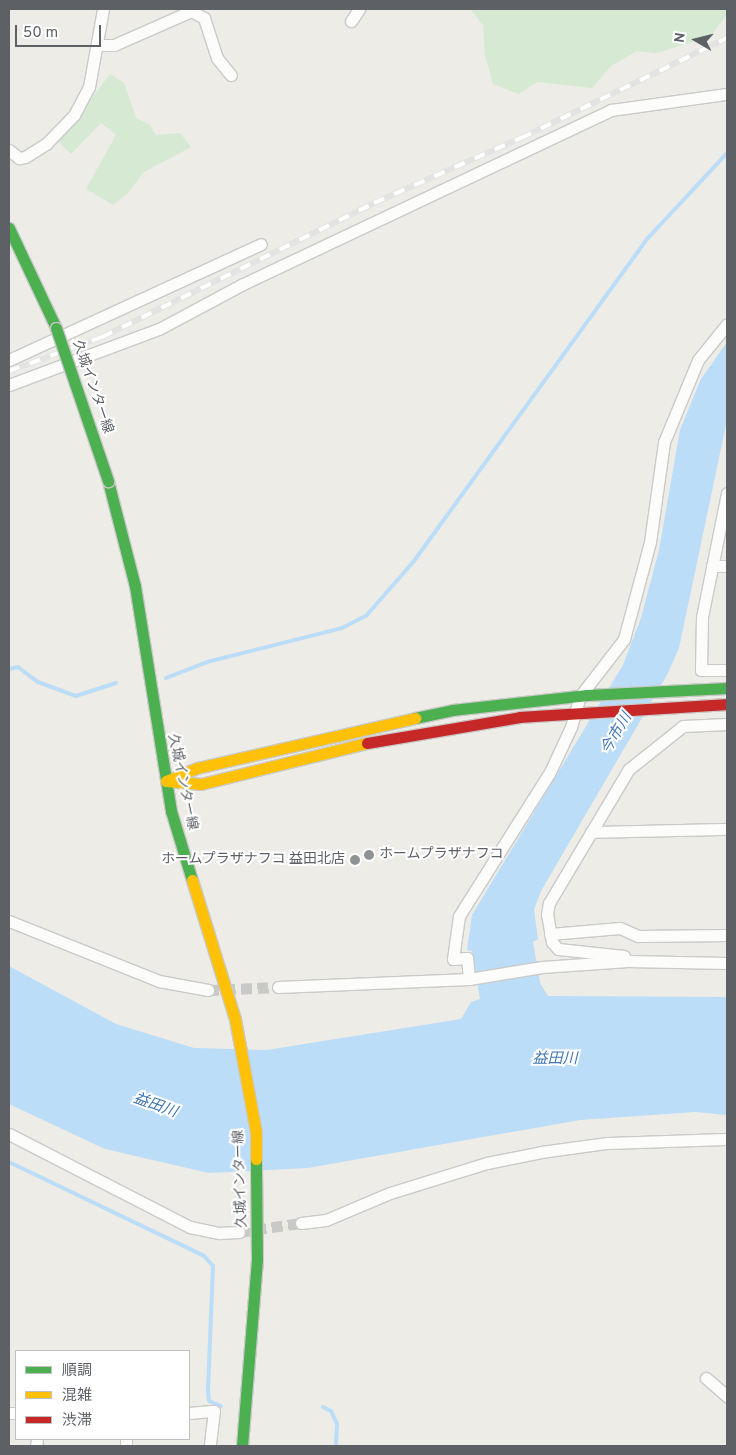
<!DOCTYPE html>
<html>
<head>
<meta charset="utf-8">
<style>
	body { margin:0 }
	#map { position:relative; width:736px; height:1455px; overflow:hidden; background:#edece7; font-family:Overpass,"Noto Sans JP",sans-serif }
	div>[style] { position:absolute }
	.green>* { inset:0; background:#d5e9d3 }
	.water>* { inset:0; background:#bbddf8 }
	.stream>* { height:4px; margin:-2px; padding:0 2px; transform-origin:2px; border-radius:2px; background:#bbddf8 }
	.street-tunnel>* { height:11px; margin-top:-5.5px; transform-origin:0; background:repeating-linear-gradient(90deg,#c9c9c7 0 11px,transparent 0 16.5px) }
	.roads { filter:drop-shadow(1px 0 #c9cac9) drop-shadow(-1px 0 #c9cac9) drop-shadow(0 1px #c9cac9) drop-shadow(0 -1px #c9cac9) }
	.street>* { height:11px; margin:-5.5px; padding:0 5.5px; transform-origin:5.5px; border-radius:5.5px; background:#fcfcfb }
	.fast>* { height:11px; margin:-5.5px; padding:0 5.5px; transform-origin:5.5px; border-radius:5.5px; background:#4caf50 }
	.slow>* { height:11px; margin:-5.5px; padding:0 5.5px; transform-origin:5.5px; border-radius:5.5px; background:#ffc107 }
	.jam>* { height:11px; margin:-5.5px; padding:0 5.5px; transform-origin:5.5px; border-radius:5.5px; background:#c62828 }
	.rail>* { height:5.5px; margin-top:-2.75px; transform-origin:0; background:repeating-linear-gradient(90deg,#fff 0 11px,#e3e3e3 0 22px); box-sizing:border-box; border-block:1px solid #e3e3e3 }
	.bridges { filter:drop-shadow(1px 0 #c8c8c8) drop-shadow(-1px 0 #c8c8c8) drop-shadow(0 1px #c8c8c8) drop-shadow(0 -1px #c8c8c8) }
	.fast-bridge>* { height:11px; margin:-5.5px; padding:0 5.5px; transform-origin:5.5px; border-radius:5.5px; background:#4caf50 }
	.dots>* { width:14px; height:14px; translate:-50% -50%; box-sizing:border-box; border:2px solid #fff; border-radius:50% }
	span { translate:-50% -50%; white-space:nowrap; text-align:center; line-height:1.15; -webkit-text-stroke:4px #fff; paint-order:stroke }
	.street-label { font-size:14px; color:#5d6166 }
	.poi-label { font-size:14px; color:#5d6166 }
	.left { translate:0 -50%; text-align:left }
	.right { translate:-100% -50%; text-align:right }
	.water-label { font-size:15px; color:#4178b2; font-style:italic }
	.frame { position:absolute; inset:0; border:10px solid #5d6166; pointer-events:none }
	.legend { position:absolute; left:15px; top:1350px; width:175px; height:90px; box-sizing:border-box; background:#fff; border:1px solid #bec0c2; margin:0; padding:6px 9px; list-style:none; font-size:15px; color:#5d6166 }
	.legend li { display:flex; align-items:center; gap:10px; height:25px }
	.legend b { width:25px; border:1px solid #bec0c2 }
	.north { position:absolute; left:671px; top:15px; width:50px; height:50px; -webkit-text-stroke:4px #fff; paint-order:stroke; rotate:278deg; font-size:14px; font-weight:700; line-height:20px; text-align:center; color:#5d6166 }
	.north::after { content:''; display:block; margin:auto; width:18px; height:22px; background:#5d6166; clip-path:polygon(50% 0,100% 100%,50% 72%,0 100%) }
	.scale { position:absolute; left:15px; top:25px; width:86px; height:22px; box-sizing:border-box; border:2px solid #5d6166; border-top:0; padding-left:6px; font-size:15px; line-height:18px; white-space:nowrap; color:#5d6166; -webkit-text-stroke:4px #fff; paint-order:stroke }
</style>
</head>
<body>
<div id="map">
	<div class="green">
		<div style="clip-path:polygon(470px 9px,727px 9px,727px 14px,710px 37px,656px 53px,637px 51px,611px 66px,592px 88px,537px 82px,519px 94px,493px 84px,485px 55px,483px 25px)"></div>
		<div style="clip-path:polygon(110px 74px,124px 83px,136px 118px,150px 125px,156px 135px,180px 133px,191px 147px,144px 172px,127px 194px,113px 205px,86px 189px,116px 135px,101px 123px,71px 154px,59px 142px)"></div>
	</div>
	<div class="water">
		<div style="clip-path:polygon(727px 342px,727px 420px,679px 648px,667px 675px,541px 891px,534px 910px,538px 939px,533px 942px,540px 983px,548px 996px,727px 997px,727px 1115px,695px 1112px,580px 1120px,308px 1168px,209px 1173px,105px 1149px,9px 1104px,9px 966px,116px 1024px,194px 1048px,267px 1050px,461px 1019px,471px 1002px,480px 999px,472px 951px,467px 950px,472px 915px,623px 665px,641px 618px,659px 550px,680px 430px,701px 379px)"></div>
	</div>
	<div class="stream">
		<div style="left:9px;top:669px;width:9px;rotate:-13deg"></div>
		<div style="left:18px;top:667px;width:25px;rotate:37deg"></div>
		<div style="left:38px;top:682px;width:40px;rotate:20.2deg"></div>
		<div style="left:76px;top:696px;width:42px;rotate:-18deg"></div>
		<div style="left:166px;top:678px;width:44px;rotate:-21.3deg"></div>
		<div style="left:207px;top:662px;width:139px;rotate:-14.1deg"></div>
		<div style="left:342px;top:628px;width:27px;rotate:-27deg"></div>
		<div style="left:366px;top:616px;width:73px;rotate:-48.9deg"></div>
		<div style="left:414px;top:561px;width:399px;rotate:-54.1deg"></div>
		<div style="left:648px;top:238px;width:116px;rotate:-47.1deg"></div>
		<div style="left:9px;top:1162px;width:216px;rotate:25.7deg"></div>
		<div style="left:204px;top:1256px;width:13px;rotate:48deg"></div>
		<div style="left:213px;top:1266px;width:125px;rotate:92.3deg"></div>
		<div style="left:208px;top:1391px;width:10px;rotate:84deg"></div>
		<div style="left:209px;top:1401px;width:13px;rotate:23deg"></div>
		<div style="left:323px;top:1407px;width:9px;rotate:27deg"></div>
		<div style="left:331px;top:1411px;width:14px;rotate:65deg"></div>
		<div style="left:337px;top:1424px;width:22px;rotate:93deg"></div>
	</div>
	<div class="street-tunnel">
		<div style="left:208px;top:990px;width:70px;rotate:-2.5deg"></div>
		<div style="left:239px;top:1232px;width:63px;rotate:-8.3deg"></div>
	</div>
	<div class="roads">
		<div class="street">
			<div style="left:351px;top:21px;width:14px;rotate:-56deg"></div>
			<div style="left:97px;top:45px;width:17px"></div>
			<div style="left:114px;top:45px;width:84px;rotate:-23.8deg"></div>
			<div style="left:191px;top:11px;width:15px;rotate:28deg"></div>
			<div style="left:204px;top:18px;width:42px;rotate:72deg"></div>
			<div style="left:217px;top:58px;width:22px;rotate:51deg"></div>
			<div style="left:9px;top:150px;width:13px;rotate:39deg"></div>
			<div style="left:19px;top:158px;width:6px;rotate:-9deg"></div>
			<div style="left:25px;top:157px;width:25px;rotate:-32deg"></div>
			<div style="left:46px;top:144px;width:40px;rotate:-46deg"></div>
			<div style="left:74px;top:115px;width:32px;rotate:-62deg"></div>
			<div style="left:89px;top:87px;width:79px;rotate:-79.8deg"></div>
			<div style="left:9px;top:360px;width:277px;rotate:-24.7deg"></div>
			<div style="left:9px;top:385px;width:160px;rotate:-20.5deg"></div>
			<div style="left:159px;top:329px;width:95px;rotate:-28.2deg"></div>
			<div style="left:243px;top:284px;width:407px;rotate:-25.3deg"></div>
			<div style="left:611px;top:110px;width:117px;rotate:-7.9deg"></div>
			<div style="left:727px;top:493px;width:126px;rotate:101.4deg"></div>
			<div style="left:702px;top:617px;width:53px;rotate:91.1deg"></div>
			<div style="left:701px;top:670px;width:26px"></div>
			<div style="left:712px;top:566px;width:15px"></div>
			<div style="left:591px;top:832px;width:136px;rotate:-1.3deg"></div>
			<div style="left:9px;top:921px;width:162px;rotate:21.8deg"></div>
			<div style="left:159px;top:981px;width:50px;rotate:10.4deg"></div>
			<div style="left:550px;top:934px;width:70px;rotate:-4.9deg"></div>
			<div style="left:620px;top:928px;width:20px;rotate:24deg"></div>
			<div style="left:638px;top:936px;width:89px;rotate:-0.6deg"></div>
			<div style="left:624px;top:956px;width:66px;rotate:-173.9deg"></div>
			<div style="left:558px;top:949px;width:9px;rotate:-131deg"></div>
			<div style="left:552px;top:942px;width:28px;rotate:-100deg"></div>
			<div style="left:547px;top:914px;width:11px;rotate:-80deg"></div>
			<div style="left:549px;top:903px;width:156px;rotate:-59.2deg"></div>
			<div style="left:629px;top:769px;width:69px;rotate:-38.5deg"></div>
			<div style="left:683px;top:726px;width:44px;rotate:-2.6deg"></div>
			<div style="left:469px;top:979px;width:21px;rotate:-95deg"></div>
			<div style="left:467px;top:958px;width:14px;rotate:176deg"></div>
			<div style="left:453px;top:959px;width:43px;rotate:-82.1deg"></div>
			<div style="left:459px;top:916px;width:170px;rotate:-57.7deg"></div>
			<div style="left:550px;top:772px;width:50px;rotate:-65deg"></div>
			<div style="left:571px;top:727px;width:32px;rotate:-74deg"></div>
			<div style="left:580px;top:696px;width:72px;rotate:-52.3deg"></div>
			<div style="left:624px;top:639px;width:100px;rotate:-75deg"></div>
			<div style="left:650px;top:542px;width:101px;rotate:-82deg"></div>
			<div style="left:664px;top:442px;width:89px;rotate:-67.5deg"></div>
			<div style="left:698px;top:360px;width:46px;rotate:-51.1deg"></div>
			<div style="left:278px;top:987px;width:191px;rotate:-2.4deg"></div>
			<div style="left:469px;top:979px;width:74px;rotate:-9.3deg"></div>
			<div style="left:542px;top:967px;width:86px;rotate:-4deg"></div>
			<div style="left:628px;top:961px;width:99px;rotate:1.2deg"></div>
			<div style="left:9px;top:1134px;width:203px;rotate:27.2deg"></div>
			<div style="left:190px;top:1227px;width:30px;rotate:12deg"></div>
			<div style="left:219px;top:1233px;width:20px;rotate:-3deg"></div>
			<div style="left:301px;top:1223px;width:25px;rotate:-7deg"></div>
			<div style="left:326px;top:1220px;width:69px;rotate:-22.9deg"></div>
			<div style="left:390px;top:1193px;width:102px;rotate:-17.2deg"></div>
			<div style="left:487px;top:1163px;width:55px;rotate:-11.5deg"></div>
			<div style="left:541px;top:1152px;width:67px;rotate:-7.8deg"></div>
			<div style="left:607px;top:1143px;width:120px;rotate:-1.9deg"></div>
			<div style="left:706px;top:1378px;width:28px;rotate:41deg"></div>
			<div style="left:9px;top:1413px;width:7px"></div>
			<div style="left:189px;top:1413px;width:25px;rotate:-5deg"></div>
			<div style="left:214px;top:1411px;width:35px;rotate:97deg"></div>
			<div style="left:36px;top:1446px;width:7px;rotate:-82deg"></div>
			<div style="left:126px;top:1446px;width:7px;rotate:-90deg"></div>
		</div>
		<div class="fast">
			<div style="left:9px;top:228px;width:110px;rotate:64.8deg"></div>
			<div style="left:108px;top:481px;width:108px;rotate:75.6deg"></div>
			<div style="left:135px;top:586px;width:228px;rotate:80.9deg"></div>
			<div style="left:171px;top:811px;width:72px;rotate:73.1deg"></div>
			<div style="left:415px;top:718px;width:38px;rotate:-12deg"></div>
			<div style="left:452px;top:710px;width:136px;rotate:-6.3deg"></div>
			<div style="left:587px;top:695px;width:140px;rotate:-2.9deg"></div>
			<div style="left:242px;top:1446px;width:187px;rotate:-85.4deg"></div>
			<div style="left:257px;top:1260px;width:101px;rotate:-90.6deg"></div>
		</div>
		<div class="slow">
			<div style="left:166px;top:781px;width:34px;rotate:-23deg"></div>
			<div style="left:197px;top:768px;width:224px;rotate:-12.9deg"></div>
			<div style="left:166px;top:781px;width:35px;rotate:5deg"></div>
			<div style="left:201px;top:784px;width:171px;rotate:-13.9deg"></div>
			<div style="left:192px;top:880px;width:145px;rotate:72.8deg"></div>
			<div style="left:235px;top:1019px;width:115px;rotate:79.5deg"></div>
			<div style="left:256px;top:1132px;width:27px;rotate:90deg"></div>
		</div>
		<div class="jam">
			<div style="left:367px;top:743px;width:155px;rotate:-9.6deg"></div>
			<div style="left:520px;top:717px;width:207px;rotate:-3.6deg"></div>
		</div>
	</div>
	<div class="rail">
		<div style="left:9px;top:371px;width:99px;rotate:-20.1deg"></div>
		<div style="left:102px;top:337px;width:303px;rotate:-26.2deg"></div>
		<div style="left:374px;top:203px;width:161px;rotate:-23.9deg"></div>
		<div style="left:521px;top:138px;width:229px;rotate:-25.9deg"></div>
	</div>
	<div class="bridges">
		<div class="fast-bridge">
			<div style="left:56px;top:328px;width:162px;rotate:71.2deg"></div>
		</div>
	</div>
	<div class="dots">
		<div style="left:369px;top:855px;background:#8f9293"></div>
		<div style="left:355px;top:860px;background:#8f9293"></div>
	</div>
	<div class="street-label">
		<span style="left:92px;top:387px;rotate:71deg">久城インター線</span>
		<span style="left:182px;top:782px;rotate:78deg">久城インター線</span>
		<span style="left:241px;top:1179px;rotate:-92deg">久城インター線</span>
	</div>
	<div class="poi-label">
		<span class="left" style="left:379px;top:855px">ホームプラザナフコ</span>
		<span class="right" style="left:345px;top:860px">ホームプラザナフコ 益田北店</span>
	</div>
	<div class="water-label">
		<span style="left:617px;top:734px;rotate:-59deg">今市川</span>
		<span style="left:555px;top:1060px">益田川</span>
		<span style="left:155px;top:1106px;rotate:20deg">益田川</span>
	</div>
	<div class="frame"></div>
	<ul class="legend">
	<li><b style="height:6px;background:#4caf50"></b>順調</li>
	<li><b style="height:6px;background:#ffc107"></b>混雑</li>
	<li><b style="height:6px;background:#c62828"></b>渋滞</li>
	</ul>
	<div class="north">N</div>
	<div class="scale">50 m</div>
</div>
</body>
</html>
